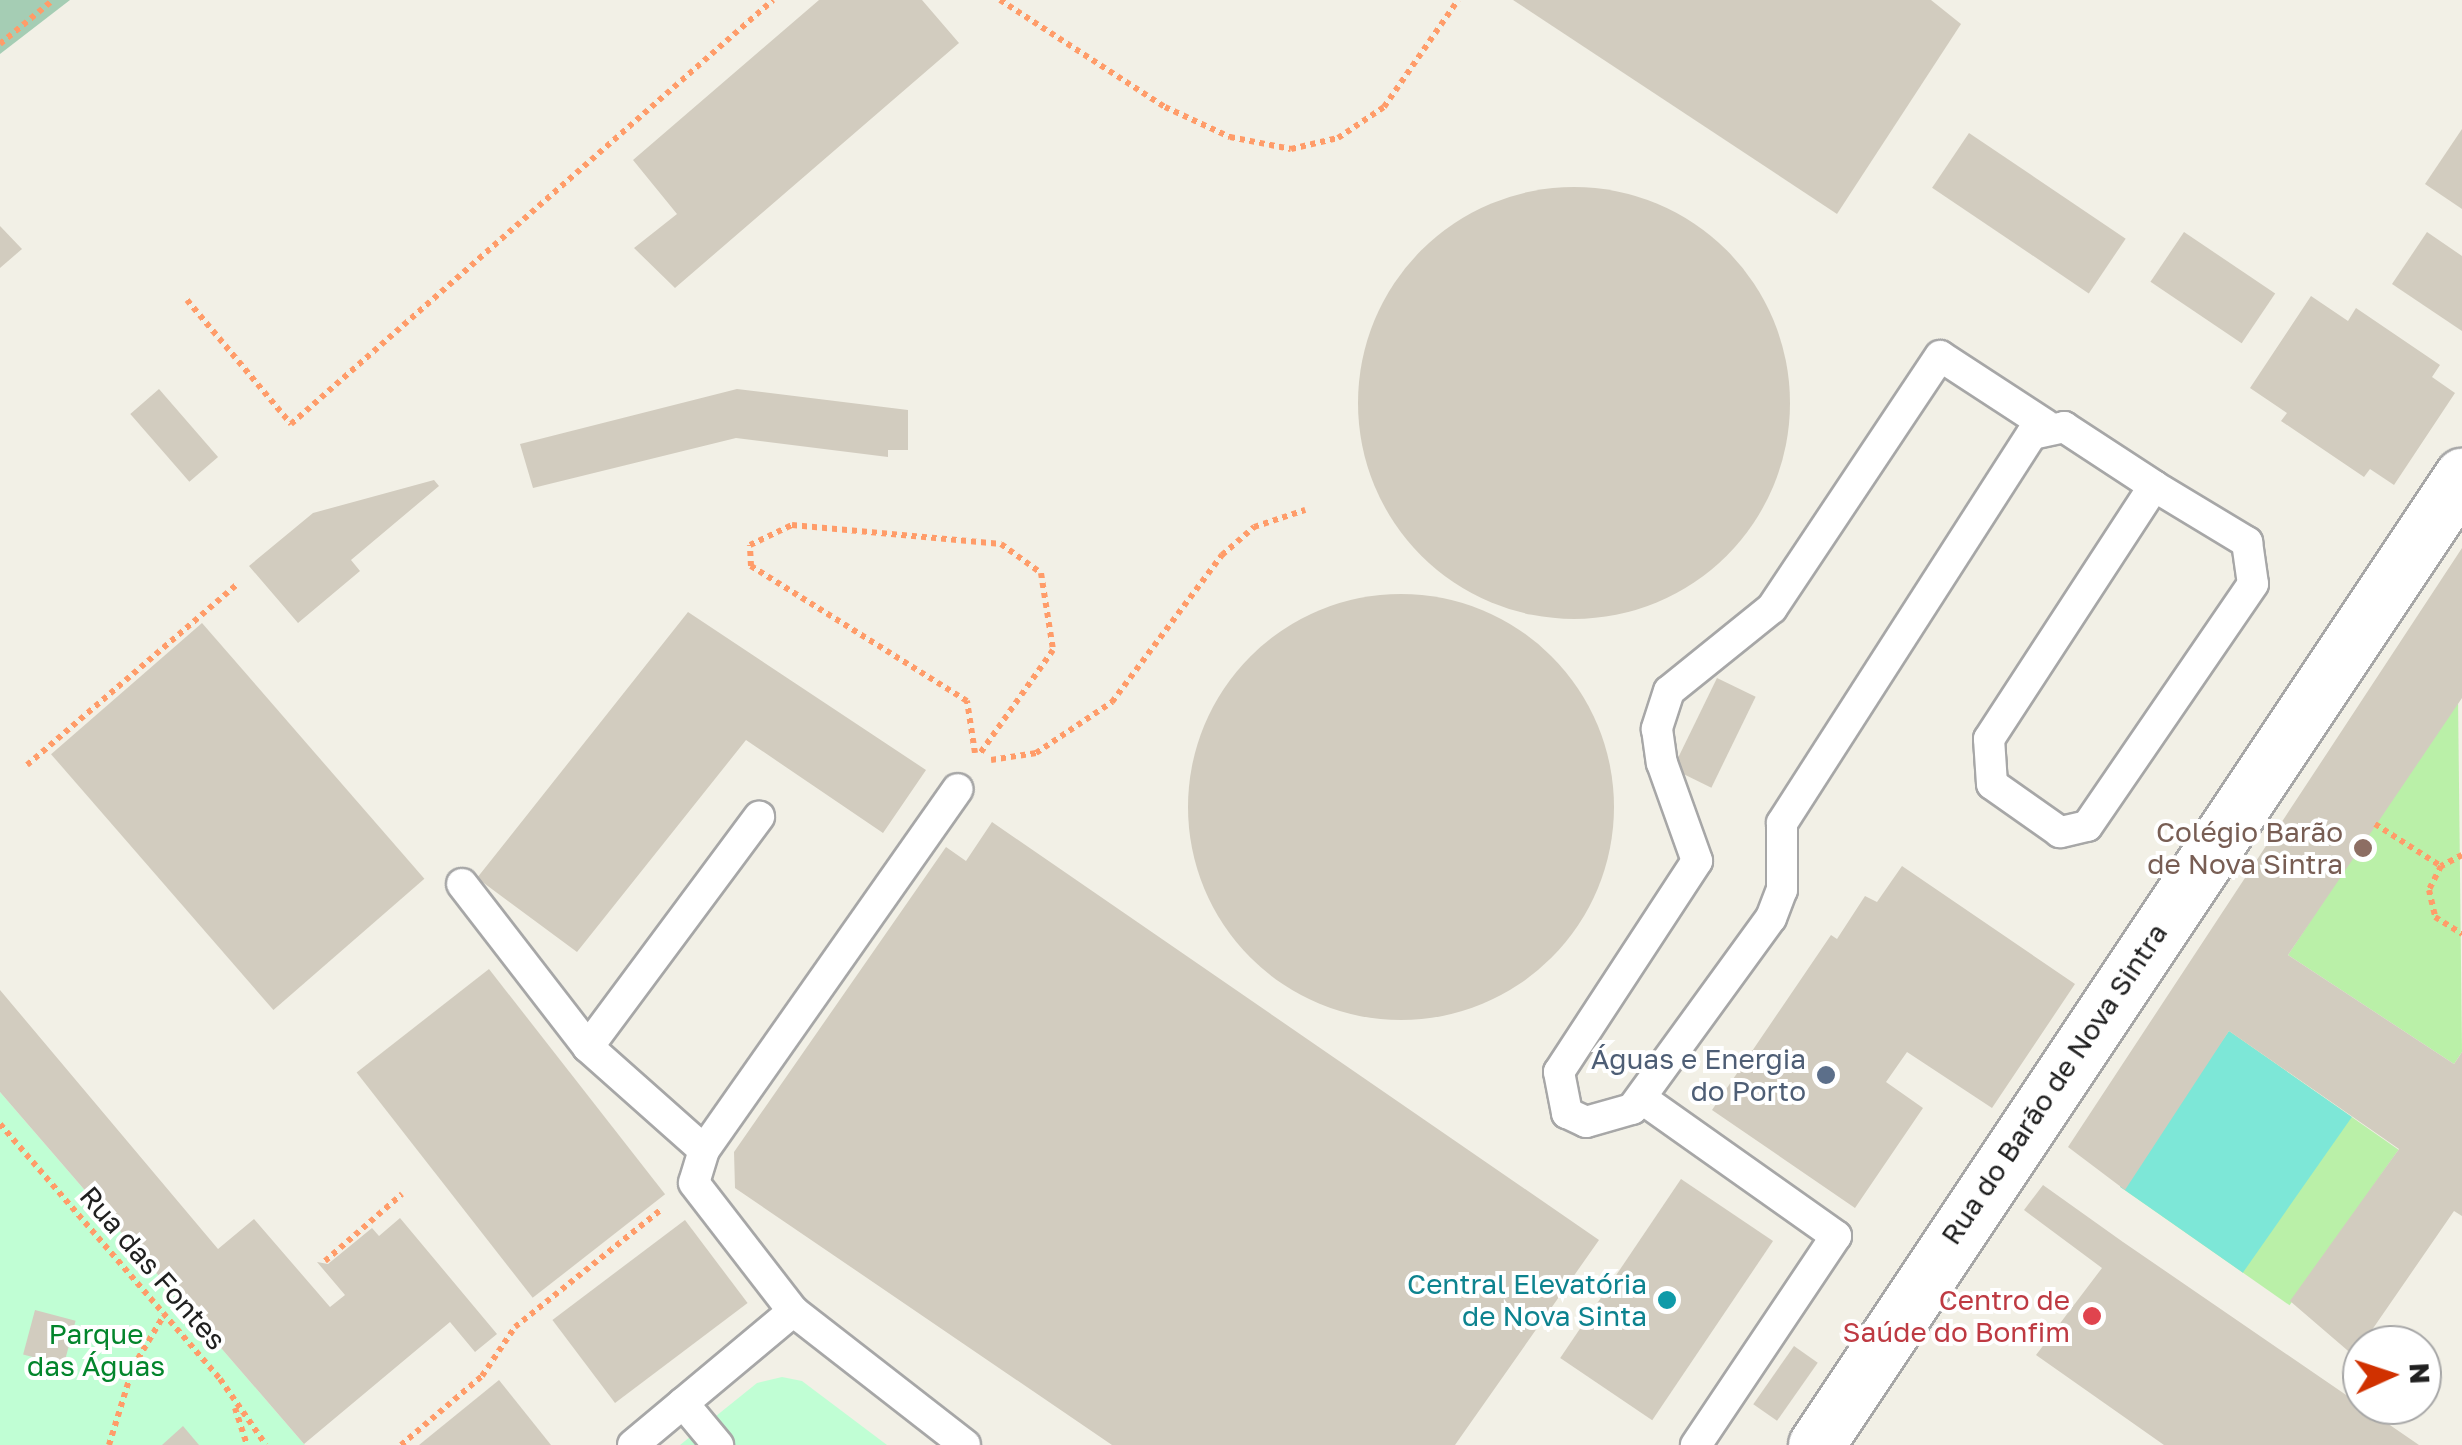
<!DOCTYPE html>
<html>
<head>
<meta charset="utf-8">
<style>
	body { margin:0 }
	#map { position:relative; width:2462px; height:1445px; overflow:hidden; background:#f2f0e6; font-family:"Golos Text",sans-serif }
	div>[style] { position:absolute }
	.grass>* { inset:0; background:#baf0a8; transform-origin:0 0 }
	.cemetery>* { inset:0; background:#a5cdb4 }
	.park>* { inset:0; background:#c0fed4 }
	.pitch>* { inset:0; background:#7de7d7; transform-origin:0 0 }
	.building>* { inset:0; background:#d2ccbf; transform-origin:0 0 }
	.round { border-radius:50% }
	.path>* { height:6px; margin-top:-3px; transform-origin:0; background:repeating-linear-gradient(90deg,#ff9c69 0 5px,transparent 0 10px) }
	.roads { filter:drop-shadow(2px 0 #a7a7a7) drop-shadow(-2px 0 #a7a7a7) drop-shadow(0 2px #a7a7a7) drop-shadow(0 -2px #a7a7a7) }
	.lane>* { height:30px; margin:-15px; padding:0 15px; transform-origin:15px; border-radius:15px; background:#fff }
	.street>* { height:55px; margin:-27.5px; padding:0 27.5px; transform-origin:27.5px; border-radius:27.5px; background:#fff }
	.dots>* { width:28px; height:28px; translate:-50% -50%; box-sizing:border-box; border:5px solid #fff; border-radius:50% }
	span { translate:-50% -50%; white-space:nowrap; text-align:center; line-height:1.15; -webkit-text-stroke:8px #fff; paint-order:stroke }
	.education-label { font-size:28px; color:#785e54 }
	.right { translate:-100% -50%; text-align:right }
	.service-label { font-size:28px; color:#4e5e75 }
	.street-label { font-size:28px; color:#202020 }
	.culture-label { font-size:28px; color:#0d838f }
	.health-label { font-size:28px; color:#be3a42 }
	.park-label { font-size:28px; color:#03852c }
	.north { position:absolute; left:2342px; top:1325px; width:100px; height:100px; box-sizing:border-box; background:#fff; border:2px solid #a6a6a6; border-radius:50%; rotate:87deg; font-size:28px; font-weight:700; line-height:40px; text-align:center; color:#202020 }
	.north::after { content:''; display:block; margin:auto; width:35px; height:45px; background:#d03100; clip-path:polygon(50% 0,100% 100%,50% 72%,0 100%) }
</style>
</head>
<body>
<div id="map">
	<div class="grass">
		<div style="clip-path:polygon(2458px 696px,2462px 1052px,2454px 1064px,2288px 955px)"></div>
		<div style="left:2229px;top:1031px;width:207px;height:190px;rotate:35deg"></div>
	</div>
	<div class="cemetery">
		<div style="clip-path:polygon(0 0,70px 0,0 54px)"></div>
	</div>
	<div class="park">
		<div style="clip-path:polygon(0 1092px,304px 1444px,305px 1445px,0 1445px)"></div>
		<div style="clip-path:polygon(782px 1377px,802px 1381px,887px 1445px,680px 1445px,757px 1383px)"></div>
	</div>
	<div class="pitch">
		<div style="left:2229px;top:1031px;width:150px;height:190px;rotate:35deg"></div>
	</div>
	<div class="building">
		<div style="clip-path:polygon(819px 0,922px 0,959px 43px,675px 288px,634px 248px,677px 214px,633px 160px)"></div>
		<div style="clip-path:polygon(1513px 0,1931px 0,1961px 24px,1837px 214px)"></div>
		<div style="clip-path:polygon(2462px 129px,2462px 209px,2425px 184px)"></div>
		<div style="left:1969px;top:133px;width:189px;height:66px;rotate:34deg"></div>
		<div class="round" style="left:1358px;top:187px;width:432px;height:432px"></div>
		<div style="clip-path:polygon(0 226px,22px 249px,0 268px)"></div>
		<div style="left:2184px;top:232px;width:110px;height:60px;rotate:34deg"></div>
		<div style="clip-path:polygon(2427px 232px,2462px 256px,2462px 331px,2392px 284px)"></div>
		<div style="clip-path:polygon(2311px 296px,2348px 321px,2356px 308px,2440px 365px,2432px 377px,2455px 393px,2394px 485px,2370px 469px,2364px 477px,2281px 421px,2287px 413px,2250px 388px)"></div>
		<div style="left:159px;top:389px;width:90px;height:38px;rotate:49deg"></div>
		<div style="clip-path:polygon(737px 389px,908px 410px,908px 450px,888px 450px,888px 457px,736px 438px,533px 488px,520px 444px)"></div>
		<div style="clip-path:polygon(434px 480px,439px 486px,351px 560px,360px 571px,298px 623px,249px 566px,313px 513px)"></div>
		<div style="clip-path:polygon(2462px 548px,2462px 698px,2288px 955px,2454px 1064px,2462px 1052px,2462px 1216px,2454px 1211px,2354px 1356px,2290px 1301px,2399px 1149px,2229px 1031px,2125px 1190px,2068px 1147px)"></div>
		<div class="round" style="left:1188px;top:594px;width:426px;height:426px"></div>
		<div style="clip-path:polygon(688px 612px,926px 770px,883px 833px,746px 740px,577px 952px,477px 878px)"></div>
		<div style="left:202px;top:623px;width:339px;height:200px;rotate:49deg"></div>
		<div style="left:1717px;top:678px;width:43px;height:101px;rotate:26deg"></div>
		<div style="clip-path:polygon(992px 822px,1599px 1240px,1455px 1445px,1112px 1445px,735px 1188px,734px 1152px,946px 847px,966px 861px)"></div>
		<div style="clip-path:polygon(1902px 866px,2075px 984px,1992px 1108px,1907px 1052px,1886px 1082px,1923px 1108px,1855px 1208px,1712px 1110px,1831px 935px,1837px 939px,1865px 896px,1877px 902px)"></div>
		<div style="left:489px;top:969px;width:286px;height:168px;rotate:52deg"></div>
		<div style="clip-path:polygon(0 990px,218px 1249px,254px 1219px,330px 1307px,345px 1295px,317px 1262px,328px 1264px,372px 1228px,379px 1236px,400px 1218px,497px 1334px,475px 1352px,450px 1322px,304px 1444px,0 1092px)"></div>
		<div style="left:1681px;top:1179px;width:111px;height:216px;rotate:34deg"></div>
		<div style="clip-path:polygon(2043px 1185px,2123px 1242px,2419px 1445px,2164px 1445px,2036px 1355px,2102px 1268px,2024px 1210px)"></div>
		<div style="left:685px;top:1220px;width:104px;height:166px;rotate:53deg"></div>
		<div style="left:35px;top:1310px;width:42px;height:46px;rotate:15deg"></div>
		<div style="left:1794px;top:1346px;width:29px;height:71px;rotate:35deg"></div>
		<div style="clip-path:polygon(499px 1380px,551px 1445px,419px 1445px)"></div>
		<div style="clip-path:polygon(183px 1426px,199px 1445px,162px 1445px)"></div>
	</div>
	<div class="path">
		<div style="left:1000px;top:0;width:197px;rotate:33deg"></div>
		<div style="left:1165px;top:107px;width:72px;rotate:24.8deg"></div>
		<div style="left:1230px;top:137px;width:62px;rotate:11.1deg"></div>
		<div style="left:1291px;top:149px;width:48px;rotate:-13.2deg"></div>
		<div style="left:1338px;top:138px;width:55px;rotate:-34deg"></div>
		<div style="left:1384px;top:107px;width:130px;rotate:-55.3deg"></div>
		<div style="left:0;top:44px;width:69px;rotate:-39.7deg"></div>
		<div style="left:187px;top:300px;width:162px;rotate:50deg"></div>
		<div style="left:291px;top:424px;width:642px;rotate:-41.34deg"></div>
		<div style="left:975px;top:753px;width:53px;rotate:-98.7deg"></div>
		<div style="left:967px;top:701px;width:255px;rotate:-148deg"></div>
		<div style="left:751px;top:566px;width:21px;rotate:-93deg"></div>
		<div style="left:750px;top:545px;width:47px;rotate:-25.5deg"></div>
		<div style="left:792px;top:525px;width:210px;rotate:5.2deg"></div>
		<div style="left:1001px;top:544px;width:49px;rotate:35.9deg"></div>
		<div style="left:1041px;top:573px;width:78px;rotate:81.1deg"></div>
		<div style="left:1053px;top:650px;width:128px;rotate:125.2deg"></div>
		<div style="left:991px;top:760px;width:46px;rotate:-8.8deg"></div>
		<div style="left:1036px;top:753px;width:92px;rotate:-33.9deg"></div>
		<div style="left:1112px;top:702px;width:184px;rotate:-53.2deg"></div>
		<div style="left:1222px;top:555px;width:43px;rotate:-41.2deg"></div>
		<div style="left:1254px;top:527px;width:54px;rotate:-18.4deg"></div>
		<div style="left:27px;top:765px;width:276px;rotate:-40.7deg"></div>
		<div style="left:2375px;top:824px;width:78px;rotate:32.5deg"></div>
		<div style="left:2462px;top:855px;width:24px;rotate:152deg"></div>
		<div style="left:2441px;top:866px;width:27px;rotate:117deg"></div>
		<div style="left:2429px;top:890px;width:28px;rotate:77deg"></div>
		<div style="left:2435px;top:917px;width:32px;rotate:32deg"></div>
		<div style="left:0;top:1124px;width:337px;rotate:49.2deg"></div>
		<div style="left:220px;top:1379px;width:80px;rotate:55.1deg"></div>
		<div style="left:325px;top:1261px;width:102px;rotate:-41deg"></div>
		<div style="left:235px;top:1408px;width:39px;rotate:72deg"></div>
		<div style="left:109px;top:1445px;width:82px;rotate:-72.9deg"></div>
		<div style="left:133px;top:1367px;width:61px;rotate:-59.2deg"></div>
		<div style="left:401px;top:1445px;width:106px;rotate:-40.4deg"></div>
		<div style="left:482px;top:1376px;width:59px;rotate:-56deg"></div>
		<div style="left:515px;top:1327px;width:189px;rotate:-38.8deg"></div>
	</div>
	<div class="roads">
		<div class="lane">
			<div style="left:2046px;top:425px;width:126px;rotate:-146.9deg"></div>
			<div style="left:1940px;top:356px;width:303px;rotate:123.7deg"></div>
			<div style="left:1772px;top:608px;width:132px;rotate:141.1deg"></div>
			<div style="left:1669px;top:691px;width:40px;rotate:108deg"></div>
			<div style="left:1657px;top:729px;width:34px;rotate:82deg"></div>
			<div style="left:1662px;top:763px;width:104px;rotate:70.3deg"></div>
			<div style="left:1697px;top:861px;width:252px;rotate:123.2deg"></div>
			<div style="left:1559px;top:1072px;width:42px;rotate:79deg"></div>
			<div style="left:1567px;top:1113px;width:21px;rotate:25deg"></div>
			<div style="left:1586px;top:1122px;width:48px;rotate:-15.8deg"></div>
			<div style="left:1632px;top:1109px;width:236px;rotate:-54deg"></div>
			<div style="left:1771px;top:918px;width:30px;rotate:-69deg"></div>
			<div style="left:1782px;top:890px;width:67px;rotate:-90deg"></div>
			<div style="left:1782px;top:823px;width:462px;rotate:-57.3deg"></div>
			<div style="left:2032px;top:434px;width:33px;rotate:-12deg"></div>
			<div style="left:2064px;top:427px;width:108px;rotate:33.2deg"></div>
			<div style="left:2154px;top:486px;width:109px;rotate:31.1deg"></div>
			<div style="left:2247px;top:542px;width:42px;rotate:81.9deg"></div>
			<div style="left:2253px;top:584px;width:293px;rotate:124.4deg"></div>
			<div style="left:2087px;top:826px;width:28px;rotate:167deg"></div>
			<div style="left:2060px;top:832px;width:83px;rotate:-144.8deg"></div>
			<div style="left:1992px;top:784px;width:45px;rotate:-93.8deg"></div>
			<div style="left:1989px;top:739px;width:302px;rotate:-56.9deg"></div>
			<div style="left:462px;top:884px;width:206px;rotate:52.3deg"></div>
			<div style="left:588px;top:1047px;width:155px;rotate:41.6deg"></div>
			<div style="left:704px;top:1150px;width:34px;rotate:107deg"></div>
			<div style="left:694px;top:1183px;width:162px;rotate:52.3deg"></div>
			<div style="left:793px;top:1311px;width:218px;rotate:37.9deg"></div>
			<div style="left:588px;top:1047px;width:287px;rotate:-53.4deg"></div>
			<div style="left:1641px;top:1098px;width:239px;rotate:35.3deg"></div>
			<div style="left:1836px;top:1236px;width:252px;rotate:123.8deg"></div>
			<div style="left:704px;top:1150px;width:441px;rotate:-54.9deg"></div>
			<div style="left:683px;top:1403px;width:55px;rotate:50.2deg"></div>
			<div style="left:633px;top:1445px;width:209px;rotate:-39.9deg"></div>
		</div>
		<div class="street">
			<div style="left:1816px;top:1445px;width:1165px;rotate:-56.31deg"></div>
		</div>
	</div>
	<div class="dots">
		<div style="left:2363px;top:848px;background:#8d6e63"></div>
		<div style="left:1826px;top:1075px;background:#5c6f8a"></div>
		<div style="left:1667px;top:1300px;background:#0f9aa8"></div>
		<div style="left:2092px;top:1316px;background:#e0444e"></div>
	</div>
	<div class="education-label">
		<span class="right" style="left:2343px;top:848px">Colégio Barão<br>de Nova Sintra</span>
	</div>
	<div class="service-label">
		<span class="right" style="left:1806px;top:1075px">Águas e Energia<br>do Porto</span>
	</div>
	<div class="street-label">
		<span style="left:2054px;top:1084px;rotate:-56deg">Rua do Barão de Nova Sintra</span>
		<span style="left:153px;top:1268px;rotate:49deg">Rua das Fontes</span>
	</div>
	<div class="culture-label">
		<span class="right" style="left:1647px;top:1300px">Central Elevatória<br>de Nova Sinta</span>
	</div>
	<div class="health-label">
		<span class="right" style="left:2070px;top:1316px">Centro de<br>Saúde do Bonfim</span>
	</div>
	<div class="park-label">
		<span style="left:96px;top:1350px">Parque<br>das Águas</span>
	</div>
	<div class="north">N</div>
</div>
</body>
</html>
